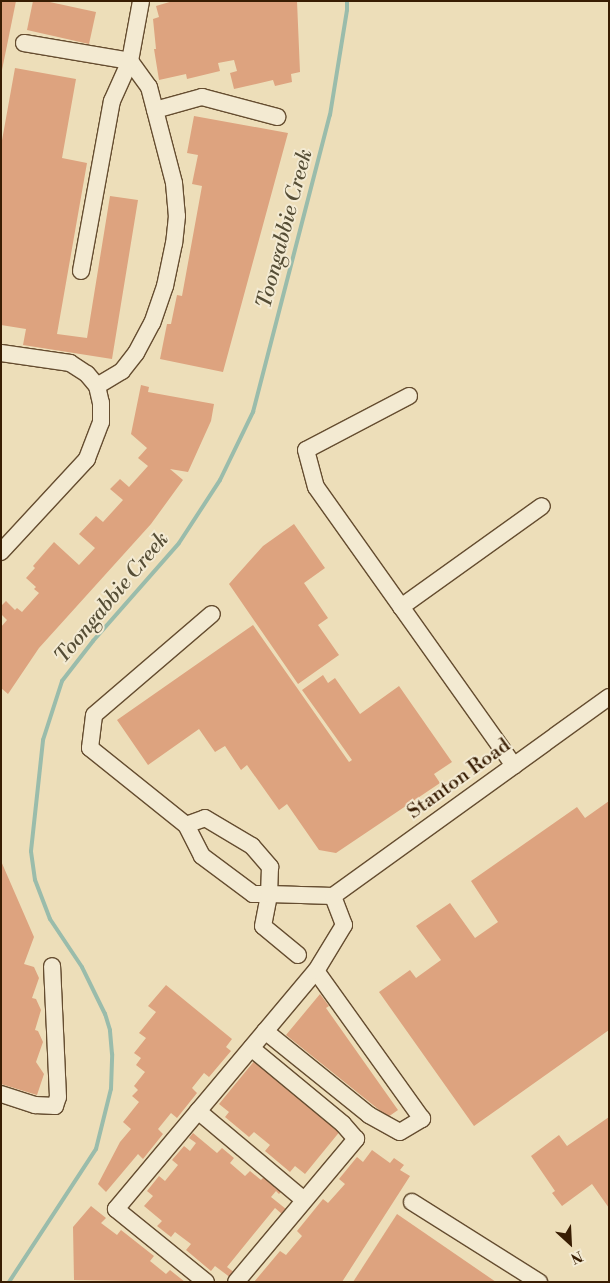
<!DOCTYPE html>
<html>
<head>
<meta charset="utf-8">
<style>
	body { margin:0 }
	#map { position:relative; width:610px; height:1283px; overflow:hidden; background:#eddeb9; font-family:"Libre Bodoni",serif }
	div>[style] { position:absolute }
	.stream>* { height:4px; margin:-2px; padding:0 2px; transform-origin:2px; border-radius:2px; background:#9abcab }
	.building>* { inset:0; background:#dda37f }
	.roads { filter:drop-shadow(1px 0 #654d30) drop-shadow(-1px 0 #654d30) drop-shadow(0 1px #654d30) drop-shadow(0 -1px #654d30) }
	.minor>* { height:16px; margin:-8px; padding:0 8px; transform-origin:8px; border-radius:8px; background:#f3ead2 }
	span { translate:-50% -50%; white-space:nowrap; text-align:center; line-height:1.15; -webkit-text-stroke:4px #f3ead2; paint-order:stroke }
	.street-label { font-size:20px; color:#381d03 }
	.water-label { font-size:21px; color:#554d35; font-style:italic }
	.frame { position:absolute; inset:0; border:2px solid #381d03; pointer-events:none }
	.north { position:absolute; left:545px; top:1218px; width:50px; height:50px; -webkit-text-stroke:4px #f3ead2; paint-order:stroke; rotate:155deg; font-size:14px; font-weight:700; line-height:20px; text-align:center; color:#381d03 }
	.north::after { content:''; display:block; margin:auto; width:18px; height:22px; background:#381d03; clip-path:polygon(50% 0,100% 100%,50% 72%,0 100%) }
</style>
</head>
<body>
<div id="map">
	<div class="stream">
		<div style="left:9px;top:1282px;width:159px;rotate:-56.8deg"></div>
		<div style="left:96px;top:1149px;width:62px;rotate:-76deg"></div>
		<div style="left:111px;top:1089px;width:35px;rotate:-88deg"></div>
		<div style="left:112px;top:1054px;width:24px;rotate:-95deg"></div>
		<div style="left:110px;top:1030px;width:17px;rotate:-107deg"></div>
		<div style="left:105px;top:1014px;width:52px;rotate:-116.1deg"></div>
		<div style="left:82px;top:967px;width:58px;rotate:-123.7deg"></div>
		<div style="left:50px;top:919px;width:42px;rotate:-111deg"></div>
		<div style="left:35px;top:880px;width:29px;rotate:-98deg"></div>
		<div style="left:31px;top:851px;width:112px;rotate:-83.8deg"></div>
		<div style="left:43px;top:740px;width:62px;rotate:-72.1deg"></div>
		<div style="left:62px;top:681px;width:51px;rotate:-52.2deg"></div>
		<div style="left:93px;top:641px;width:130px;rotate:-48.7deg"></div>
		<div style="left:179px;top:543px;width:75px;rotate:-56.9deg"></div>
		<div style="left:220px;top:480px;width:76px;rotate:-64.1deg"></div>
		<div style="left:253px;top:412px;width:307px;rotate:-75.5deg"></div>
		<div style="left:330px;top:115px;width:106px;rotate:-80.8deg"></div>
		<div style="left:347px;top:10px;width:9px;rotate:-90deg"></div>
	</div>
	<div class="building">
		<div style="clip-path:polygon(1px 1px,16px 1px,2px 70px,1px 70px)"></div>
		<div style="clip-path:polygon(33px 1px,45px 1px,96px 12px,89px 44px,27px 30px)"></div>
		<div style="clip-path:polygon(173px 1px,297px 1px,300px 72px,291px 74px,292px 82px,275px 86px,273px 80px,234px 89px,230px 73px,237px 71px,234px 60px,218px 63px,220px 71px,187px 79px,186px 74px,159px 80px,154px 49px,156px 49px,153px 19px,159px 17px,156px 6px)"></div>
		<div style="clip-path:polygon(15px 68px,76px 79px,62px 158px,87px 163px,57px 334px,87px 338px,110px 196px,138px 200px,112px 359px,23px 345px,26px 329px,1px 325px,1px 146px)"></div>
		<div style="clip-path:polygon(194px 116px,288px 133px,223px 372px,160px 359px,167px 324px,171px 324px,177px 295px,182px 296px,202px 186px,192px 184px,198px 155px,187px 153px)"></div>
		<div style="clip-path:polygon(141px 385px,149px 387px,148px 392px,214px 404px,211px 421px,188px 472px,170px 469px,183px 480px,151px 524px,39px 648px,8px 694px,1px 688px,1px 627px,7px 620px,1px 614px,1px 606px,6px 601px,15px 610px,17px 608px,22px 612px,39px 593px,34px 589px,36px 587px,26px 578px,35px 568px,33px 566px,54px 542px,79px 565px,95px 548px,79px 534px,96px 516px,103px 522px,123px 500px,110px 489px,120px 479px,129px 487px,148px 466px,138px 458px,147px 448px,131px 434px)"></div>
		<div style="clip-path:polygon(294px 524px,325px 568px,304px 583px,328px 618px,318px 625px,339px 655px,298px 684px,229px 584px,263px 546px)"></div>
		<div style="clip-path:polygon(253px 625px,349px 762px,352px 760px,302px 690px,323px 675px,328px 683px,335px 678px,360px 714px,399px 686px,452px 762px,434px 774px,440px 783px,336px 853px,319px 850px,287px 804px,279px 810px,247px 765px,241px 770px,225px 746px,215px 752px,199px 729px,148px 765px,117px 720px)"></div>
		<div style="clip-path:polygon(609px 801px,609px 1030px,474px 1126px,379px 992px,410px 970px,416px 978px,441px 960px,416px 926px,450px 903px,475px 938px,498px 922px,471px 881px,577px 807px,585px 818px)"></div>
		<div style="clip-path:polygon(1px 861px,34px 937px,24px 964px,34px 967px,39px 978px,32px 998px,36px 999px,41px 1010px,35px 1030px,38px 1031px,43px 1042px,36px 1062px,44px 1074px,37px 1095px,1px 1084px)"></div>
		<div style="clip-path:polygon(166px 985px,232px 1039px,226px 1047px,231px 1051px,209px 1077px,204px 1073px,192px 1088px,197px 1093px,177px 1118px,171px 1113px,158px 1129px,163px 1134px,143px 1159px,138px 1154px,106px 1192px,98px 1184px,120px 1142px,131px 1129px,123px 1122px,139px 1102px,132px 1096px,138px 1090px,134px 1086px,145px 1072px,136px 1065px,141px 1058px,134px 1053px,146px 1038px,139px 1033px,156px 1012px,148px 1006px)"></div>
		<div style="clip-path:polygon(320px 994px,329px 1006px,326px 1008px,398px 1110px,388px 1117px,286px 1035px)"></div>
		<div style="clip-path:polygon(255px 1060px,341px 1130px,305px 1174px,295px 1166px,290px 1172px,265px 1151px,270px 1145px,254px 1132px,249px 1137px,225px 1117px,229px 1112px,219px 1104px)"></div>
		<div style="clip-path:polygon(609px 1117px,609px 1208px,592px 1184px,562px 1206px,552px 1193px,555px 1191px,531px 1156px,559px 1135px,567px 1146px)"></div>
		<div style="clip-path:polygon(193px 1133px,217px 1153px,222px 1148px,234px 1158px,230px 1163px,245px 1176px,250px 1171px,261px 1180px,265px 1176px,282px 1191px,279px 1194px,276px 1191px,271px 1197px,286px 1209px,282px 1214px,275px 1208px,227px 1267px,235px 1273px,231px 1278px,215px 1266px,211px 1271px,186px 1250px,191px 1244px,175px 1232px,171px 1237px,157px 1226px,162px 1221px,144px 1206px,153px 1196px,147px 1191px,159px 1176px,165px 1181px,178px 1165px,172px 1160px,184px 1146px,190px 1151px,196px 1143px,189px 1138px)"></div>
		<div style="clip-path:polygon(372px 1150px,390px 1163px,394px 1158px,404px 1165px,400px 1170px,410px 1176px,342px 1282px,254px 1282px,280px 1251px,286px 1255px,302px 1236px,297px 1231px,323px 1199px,328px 1203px,345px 1184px,339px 1179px,357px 1157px,363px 1162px)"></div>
		<div style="clip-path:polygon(91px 1206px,106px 1218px,101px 1223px,117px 1235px,121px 1230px,154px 1256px,150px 1261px,166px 1274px,170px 1270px,185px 1282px,74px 1280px,73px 1227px)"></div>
		<div style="clip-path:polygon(397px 1214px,496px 1282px,353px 1282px)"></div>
	</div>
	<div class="roads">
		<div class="minor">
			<div style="left:24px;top:43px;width:108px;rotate:9.6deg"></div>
			<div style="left:130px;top:61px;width:32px;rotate:54deg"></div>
			<div style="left:149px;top:87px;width:99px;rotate:75.4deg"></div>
			<div style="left:174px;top:183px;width:33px;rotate:85deg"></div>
			<div style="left:177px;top:216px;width:27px;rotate:96deg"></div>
			<div style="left:174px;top:243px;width:44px;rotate:101.8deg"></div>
			<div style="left:165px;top:286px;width:39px;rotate:109deg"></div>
			<div style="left:152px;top:323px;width:34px;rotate:118deg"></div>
			<div style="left:136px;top:353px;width:23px;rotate:128deg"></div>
			<div style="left:122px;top:371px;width:29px;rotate:149deg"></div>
			<div style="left:155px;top:110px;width:49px;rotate:-15.5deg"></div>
			<div style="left:202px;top:97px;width:78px;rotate:14.9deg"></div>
			<div style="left:81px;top:271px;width:173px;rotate:-79.7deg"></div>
			<div style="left:112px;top:101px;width:44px;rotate:-65.8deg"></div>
			<div style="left:130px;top:61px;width:61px;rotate:-79.6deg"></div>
			<div style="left:1px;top:353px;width:70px;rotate:8.2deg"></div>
			<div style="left:70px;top:363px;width:20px;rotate:33deg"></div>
			<div style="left:87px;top:374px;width:16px;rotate:50deg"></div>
			<div style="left:97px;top:386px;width:17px;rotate:77deg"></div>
			<div style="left:101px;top:403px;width:19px;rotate:90deg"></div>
			<div style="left:101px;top:422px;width:40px;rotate:111deg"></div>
			<div style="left:87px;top:459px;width:127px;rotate:132.8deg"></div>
			<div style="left:409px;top:396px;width:116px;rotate:152.3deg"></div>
			<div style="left:306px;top:450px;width:38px;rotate:75deg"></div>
			<div style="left:316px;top:487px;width:342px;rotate:54.6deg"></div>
			<div style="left:401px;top:607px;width:173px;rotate:-35.6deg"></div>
			<div style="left:205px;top:818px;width:55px;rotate:30.8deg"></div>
			<div style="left:252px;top:846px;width:28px;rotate:49deg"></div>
			<div style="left:270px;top:867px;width:27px;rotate:92deg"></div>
			<div style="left:269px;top:894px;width:16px;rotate:180deg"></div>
			<div style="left:253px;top:894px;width:64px;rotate:-143.3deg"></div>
			<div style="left:202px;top:856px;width:35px;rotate:-117deg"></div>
			<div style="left:186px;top:825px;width:20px;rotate:-20deg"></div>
			<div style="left:186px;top:825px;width:123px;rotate:-141.3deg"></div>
			<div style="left:90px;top:748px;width:33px;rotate:-83deg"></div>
			<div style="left:94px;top:715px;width:155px;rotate:-40.6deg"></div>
			<div style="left:333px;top:896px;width:340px;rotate:-35.8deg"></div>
			<div style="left:298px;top:955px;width:45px;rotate:-140.4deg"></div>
			<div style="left:263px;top:926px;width:33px;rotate:-79deg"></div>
			<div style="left:269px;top:894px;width:64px;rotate:1.8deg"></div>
			<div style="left:265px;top:1031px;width:134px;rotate:38.9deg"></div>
			<div style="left:369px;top:1115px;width:35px;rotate:29deg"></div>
			<div style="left:400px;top:1132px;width:26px;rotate:-31deg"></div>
			<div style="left:422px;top:1119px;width:182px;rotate:-125.6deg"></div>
			<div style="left:1px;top:1094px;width:36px;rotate:18deg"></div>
			<div style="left:35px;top:1105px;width:20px;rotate:3deg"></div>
			<div style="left:55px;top:1106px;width:9px;rotate:-72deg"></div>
			<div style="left:58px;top:1097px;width:131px;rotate:-92.6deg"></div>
			<div style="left:198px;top:1111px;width:138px;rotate:40deg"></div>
			<div style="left:412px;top:1202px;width:150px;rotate:32.2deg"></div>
			<div style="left:206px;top:1282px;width:116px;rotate:-141deg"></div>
			<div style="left:116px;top:1209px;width:311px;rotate:-50deg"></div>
			<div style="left:316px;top:971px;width:54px;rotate:-58.7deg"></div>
			<div style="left:344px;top:925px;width:31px;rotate:-111deg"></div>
			<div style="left:236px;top:1282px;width:187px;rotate:-50deg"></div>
			<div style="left:356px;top:1139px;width:20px;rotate:-131deg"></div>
			<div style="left:343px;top:1124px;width:119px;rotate:-140.4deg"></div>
		</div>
	</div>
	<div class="street-label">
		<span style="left:459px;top:779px;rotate:-36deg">Stanton Road</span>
	</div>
	<div class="water-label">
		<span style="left:285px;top:229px;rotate:-75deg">Toongabbie Creek</span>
		<span style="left:112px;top:598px;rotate:-50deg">Toongabbie Creek</span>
	</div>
	<div class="frame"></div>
	<div class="north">N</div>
</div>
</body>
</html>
